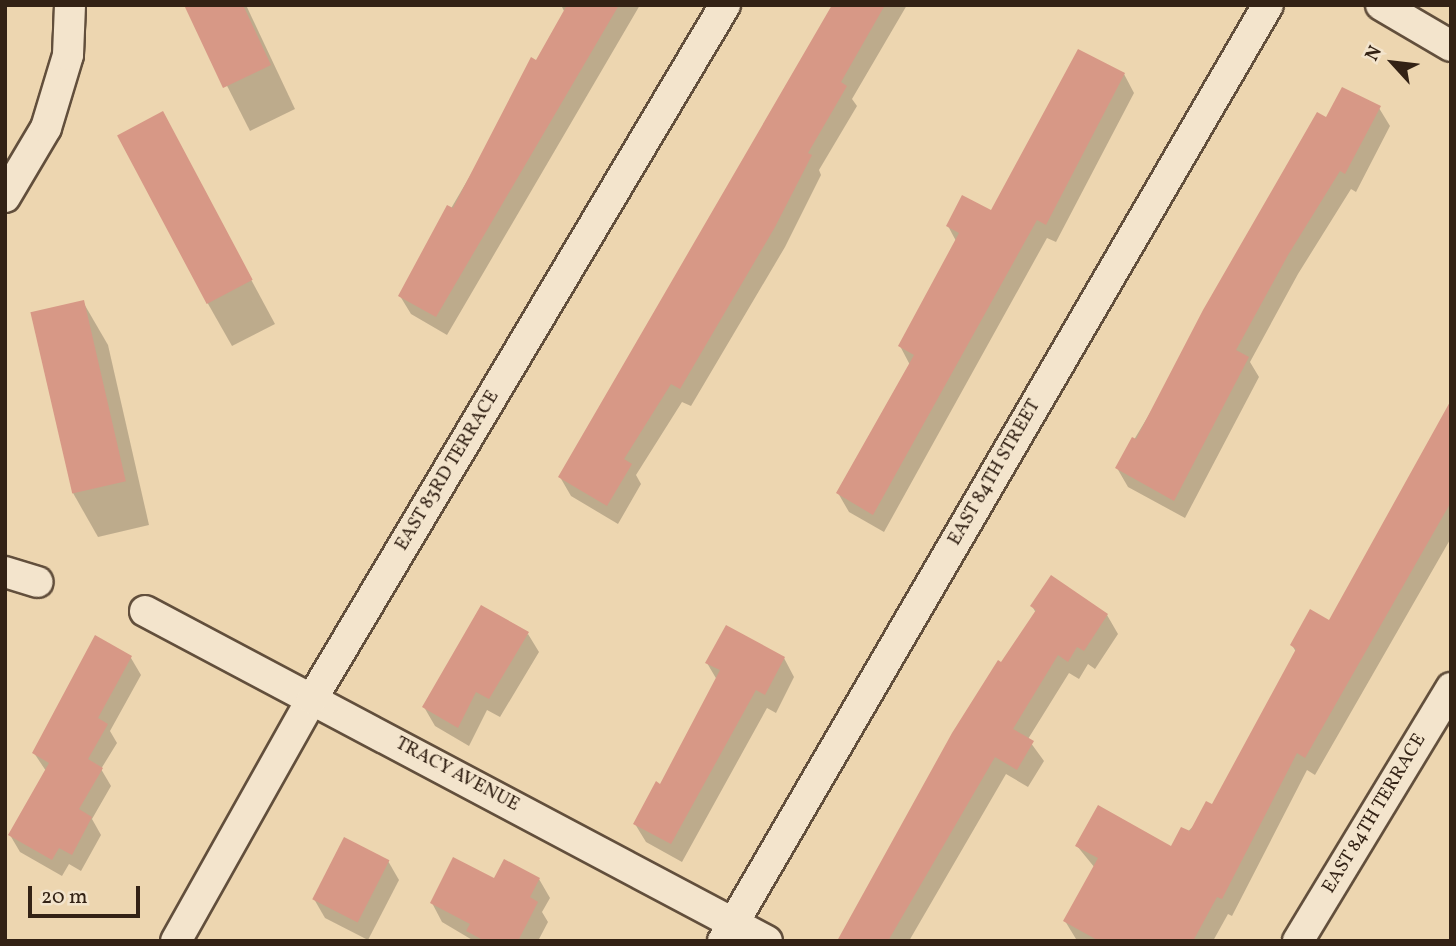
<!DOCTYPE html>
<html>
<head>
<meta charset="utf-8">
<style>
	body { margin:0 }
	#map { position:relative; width:1456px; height:946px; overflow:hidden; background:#edd6b0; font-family:Vollkorn,serif }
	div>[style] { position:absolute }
	.shadow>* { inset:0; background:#0003 }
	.building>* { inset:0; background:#d79886; transform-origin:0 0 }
	.roads { filter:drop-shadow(2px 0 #624f3c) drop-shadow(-2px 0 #624f3c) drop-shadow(0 2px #624f3c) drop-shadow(0 -2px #624f3c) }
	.minor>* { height:30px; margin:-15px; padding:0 15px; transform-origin:15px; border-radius:15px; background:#f3e4cc }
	span { translate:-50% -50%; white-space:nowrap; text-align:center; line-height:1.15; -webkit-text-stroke:5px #f3e4cc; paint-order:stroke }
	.street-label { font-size:19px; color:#332215 }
	.frame { position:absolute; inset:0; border:7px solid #332215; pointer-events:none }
	.north { position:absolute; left:1358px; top:28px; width:70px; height:70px; -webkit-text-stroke:5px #f3e4cc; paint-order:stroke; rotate:297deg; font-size:19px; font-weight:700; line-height:28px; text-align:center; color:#332215 }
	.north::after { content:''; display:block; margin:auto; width:24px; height:32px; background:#332215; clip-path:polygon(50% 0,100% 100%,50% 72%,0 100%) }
	.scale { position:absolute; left:28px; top:886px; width:112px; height:32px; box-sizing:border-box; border:4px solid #332215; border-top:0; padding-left:9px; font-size:21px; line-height:24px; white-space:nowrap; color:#332215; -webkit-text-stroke:5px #f3e4cc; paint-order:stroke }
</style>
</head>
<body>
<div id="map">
	<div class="shadow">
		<div style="clip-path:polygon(186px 5px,246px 5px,295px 109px,250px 131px)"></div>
		<div style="clip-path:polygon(561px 5px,640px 5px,447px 335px,411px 314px,400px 296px,565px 13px)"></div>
		<div style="clip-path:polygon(835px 5px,907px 5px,852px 99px,857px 106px,819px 170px,821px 175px,785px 247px,691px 406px,682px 402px,636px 475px,641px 484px,618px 524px,571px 496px,560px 477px)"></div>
		<div style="clip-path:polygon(1124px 74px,1134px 93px,1056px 242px,1047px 238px,884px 532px,849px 512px,838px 493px,910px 365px,900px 346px,956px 241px,948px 226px,991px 212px)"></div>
		<div style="clip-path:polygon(1379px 108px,1390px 126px,1356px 192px,1351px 189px,1298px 274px,1250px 362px,1259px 377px,1185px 518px,1128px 487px,1117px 468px,1327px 119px)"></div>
		<div style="clip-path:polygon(162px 114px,275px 324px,232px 346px,207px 302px)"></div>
		<div style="clip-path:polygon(83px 302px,108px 345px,149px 525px,98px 537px,73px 493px)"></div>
		<div style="clip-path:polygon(1451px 403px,1451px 538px,1315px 775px,1307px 770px,1232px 916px,1228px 914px,1213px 941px,1076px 939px,1065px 921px,1095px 868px,1077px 846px,1171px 848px,1213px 807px,1296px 652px,1292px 645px,1330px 623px)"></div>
		<div style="clip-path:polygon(1032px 606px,1107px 615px,1118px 634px,1095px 669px,1088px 664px,1079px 679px,1069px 673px,1028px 739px,1044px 761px,1028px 787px,1006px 774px,909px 941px,846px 941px,1002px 664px,1036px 613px)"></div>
		<div style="clip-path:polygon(528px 634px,539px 652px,500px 717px,487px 710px,469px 746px,435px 726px,424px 707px)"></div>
		<div style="clip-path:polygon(96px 638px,131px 658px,141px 675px,110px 731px,117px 743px,101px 769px,111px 786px,92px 819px,101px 835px,81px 871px,69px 864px,62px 876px,20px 852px,10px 835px,46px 771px,34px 753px)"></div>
		<div style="clip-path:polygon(784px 658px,794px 677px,776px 713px,767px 708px,682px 862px,646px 842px,635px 824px,661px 786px,717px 680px,707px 663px)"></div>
		<div style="clip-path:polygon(388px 861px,399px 880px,368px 940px,325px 918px,314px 899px)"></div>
		<div style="clip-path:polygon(539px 879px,550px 898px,542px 912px,548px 922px,538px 941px,474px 941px,442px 922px,432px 903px,495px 881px)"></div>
	</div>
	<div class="building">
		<div style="clip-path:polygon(184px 5px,243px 5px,271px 65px,223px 88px)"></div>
		<div style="clip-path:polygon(567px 5px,619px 5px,436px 317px,398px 296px,447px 205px,453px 208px,531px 57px,536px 60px)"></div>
		<div style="clip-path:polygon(832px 5px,885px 5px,841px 82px,847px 86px,808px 153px,812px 155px,775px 227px,680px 389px,671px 384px,624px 459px,632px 464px,607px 506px,558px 477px)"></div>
		<div style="clip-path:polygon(1078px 49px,1125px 73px,1046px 225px,1037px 220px,873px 515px,836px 493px,914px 355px,898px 346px,959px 233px,946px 226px,962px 195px,991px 210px)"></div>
		<div style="clip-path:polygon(1342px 87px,1381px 106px,1345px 174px,1340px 171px,1288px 255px,1236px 350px,1249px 357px,1174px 501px,1115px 468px,1132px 437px,1136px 439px,1203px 310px,1317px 112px,1326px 117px)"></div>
		<div style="left:163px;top:111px;width:191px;height:52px;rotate:62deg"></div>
		<div style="left:84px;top:300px;width:186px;height:55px;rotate:77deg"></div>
		<div style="clip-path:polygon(1451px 400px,1451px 502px,1305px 758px,1297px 753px,1222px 899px,1217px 897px,1193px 941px,1099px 941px,1063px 921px,1098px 858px,1075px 846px,1098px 805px,1171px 846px,1181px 827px,1190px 831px,1206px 801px,1212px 804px,1296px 649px,1290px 645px,1310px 609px,1329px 620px)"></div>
		<div style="clip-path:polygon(1051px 575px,1108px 614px,1084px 651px,1077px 647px,1068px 662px,1058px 655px,1013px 729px,1034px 741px,1017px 770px,995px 757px,888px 941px,837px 941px,952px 733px,998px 660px,1001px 662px,1036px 610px,1030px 606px)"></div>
		<div style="clip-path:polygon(481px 605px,529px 632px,489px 699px,476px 692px,458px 728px,422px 707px)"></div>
		<div style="clip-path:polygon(726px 625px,785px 657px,765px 695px,756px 690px,671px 844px,633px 824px,656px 781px,660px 784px,720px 670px,705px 663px)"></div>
		<div style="clip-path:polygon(95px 635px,132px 656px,98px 718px,108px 724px,88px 759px,103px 768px,79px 809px,92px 817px,72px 855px,59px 848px,52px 860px,8px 835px,49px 763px,32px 753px)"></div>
		<div style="left:344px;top:837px;width:51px;height:70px;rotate:27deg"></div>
		<div style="clip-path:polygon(453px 857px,494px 878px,504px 859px,540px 878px,530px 897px,538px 902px,518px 941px,485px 941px,466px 931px,470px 924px,430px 903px)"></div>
	</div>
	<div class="roads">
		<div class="minor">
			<div style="left:1381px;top:5px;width:81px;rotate:30.4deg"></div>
			<div style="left:5px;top:197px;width:80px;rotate:-59.3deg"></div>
			<div style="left:46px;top:128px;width:76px;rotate:-73.2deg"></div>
			<div style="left:68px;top:55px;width:50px;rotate:-87.7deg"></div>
			<div style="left:5px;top:572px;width:34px;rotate:17deg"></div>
			<div style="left:145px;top:611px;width:704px;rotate:27.95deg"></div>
			<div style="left:176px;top:941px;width:278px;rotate:-60.7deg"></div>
			<div style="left:312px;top:699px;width:808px;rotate:-59.24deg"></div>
			<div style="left:723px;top:941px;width:1083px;rotate:-59.79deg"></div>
			<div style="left:1298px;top:941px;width:296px;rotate:-58.8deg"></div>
		</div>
	</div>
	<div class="street-label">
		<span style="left:448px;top:471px;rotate:-59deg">EAST 83RD TERRACE</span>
		<span style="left:995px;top:473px;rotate:-60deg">EAST 84TH STREET</span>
		<span style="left:457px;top:775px;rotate:28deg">TRACY AVENUE</span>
		<span style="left:1375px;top:814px;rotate:-59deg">EAST 84TH TERRACE</span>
	</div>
	<div class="frame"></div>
	<div class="north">N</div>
	<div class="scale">20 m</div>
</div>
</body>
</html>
